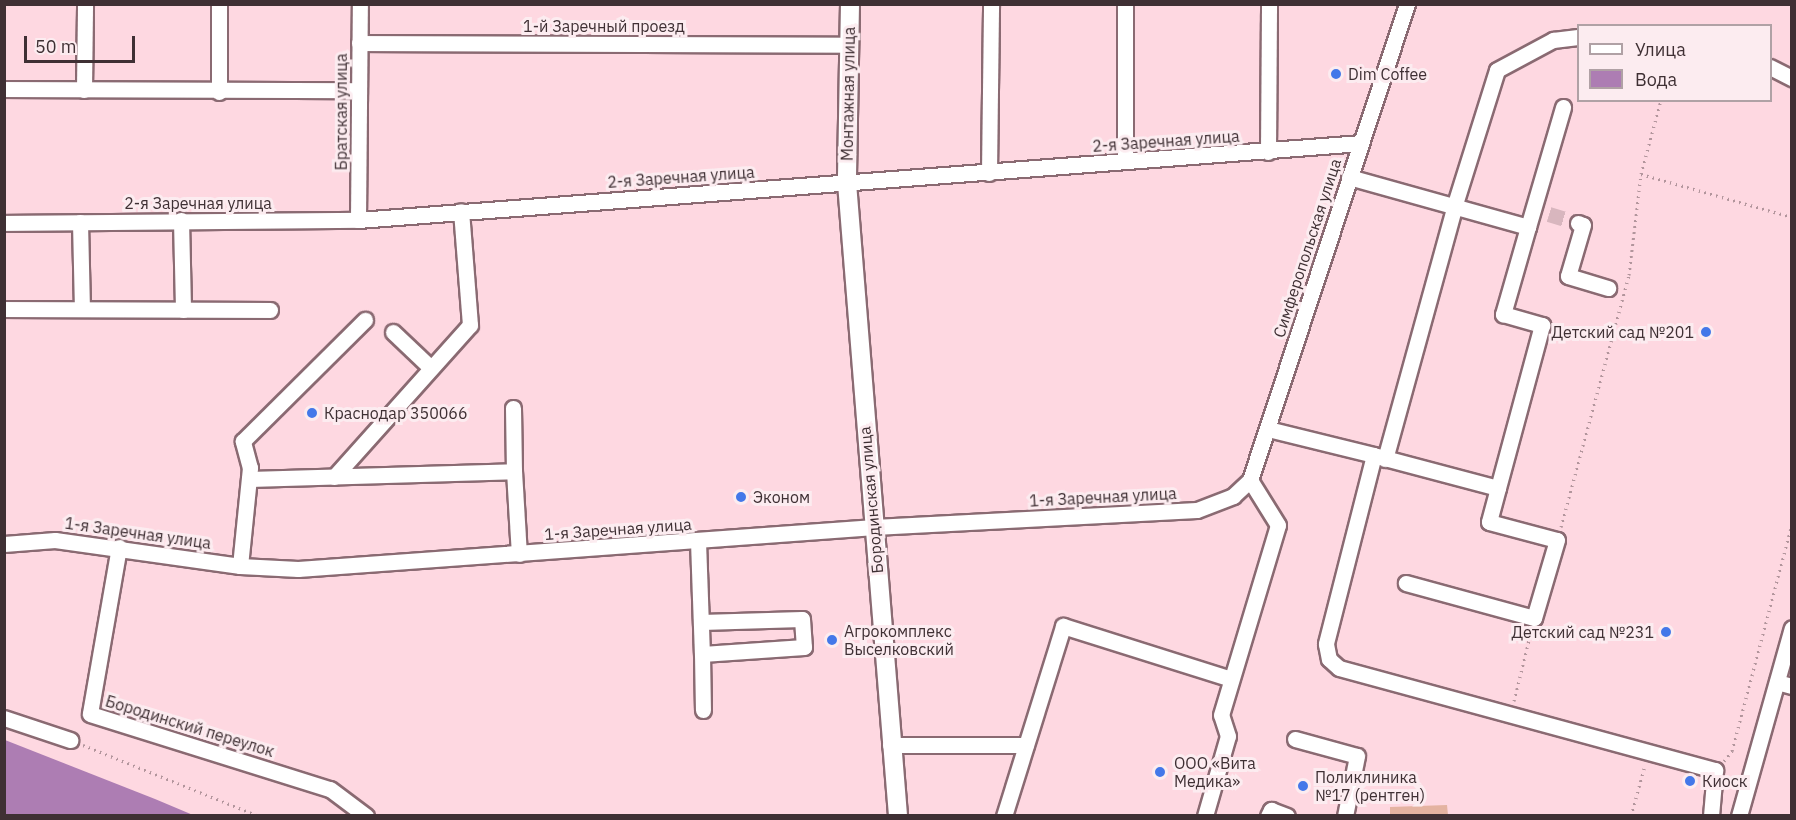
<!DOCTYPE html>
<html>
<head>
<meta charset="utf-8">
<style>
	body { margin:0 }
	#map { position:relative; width:1796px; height:820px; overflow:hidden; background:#fed8e1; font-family:"IBM Plex Sans",sans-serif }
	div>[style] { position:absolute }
	.green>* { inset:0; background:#e4b3a1 }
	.water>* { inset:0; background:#ad7db3 }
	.minor-tunnel>* { height:15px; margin-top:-7.5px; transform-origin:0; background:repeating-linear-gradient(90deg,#d8b6be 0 15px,transparent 0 23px) }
	.path>* { height:3px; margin-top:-1.5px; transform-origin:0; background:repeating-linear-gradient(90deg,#b2959c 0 1.5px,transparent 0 6px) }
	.roads { filter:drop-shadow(2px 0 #8a6a72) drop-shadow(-2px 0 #8a6a72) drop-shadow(0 2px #8a6a72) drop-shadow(0 -2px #8a6a72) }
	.minor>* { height:15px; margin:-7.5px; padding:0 7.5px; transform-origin:7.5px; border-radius:7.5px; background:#fff }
	.major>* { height:18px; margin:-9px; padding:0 9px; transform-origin:9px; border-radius:9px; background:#fff }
	.dots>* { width:16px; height:16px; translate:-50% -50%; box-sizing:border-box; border:3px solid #fcecf0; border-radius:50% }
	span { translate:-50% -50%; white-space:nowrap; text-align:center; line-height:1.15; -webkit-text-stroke:6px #fcecf0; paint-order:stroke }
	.street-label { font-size:16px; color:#3f3034 }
	.poi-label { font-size:16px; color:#3f3034 }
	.left { translate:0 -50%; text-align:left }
	.right { translate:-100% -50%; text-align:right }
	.frame { position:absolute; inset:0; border:6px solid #3f3034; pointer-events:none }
	.legend { position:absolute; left:1577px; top:24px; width:195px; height:78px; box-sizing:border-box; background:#fcecf0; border:2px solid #b0a1a5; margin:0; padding:8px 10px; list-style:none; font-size:18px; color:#3f3034 }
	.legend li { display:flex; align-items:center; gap:12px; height:30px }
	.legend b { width:30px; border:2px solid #b0a1a5 }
	.scale { position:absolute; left:24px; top:36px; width:111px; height:27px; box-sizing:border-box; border:3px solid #3f3034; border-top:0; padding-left:8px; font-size:18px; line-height:21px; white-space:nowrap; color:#3f3034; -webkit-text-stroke:4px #fcecf0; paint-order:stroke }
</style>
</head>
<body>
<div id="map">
	<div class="green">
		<div style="clip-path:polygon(1447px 805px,1448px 815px,1390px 815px,1390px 807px)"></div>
	</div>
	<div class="water">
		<div style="clip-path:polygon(5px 740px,155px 799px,193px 815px,5px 815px)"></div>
	</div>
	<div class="minor-tunnel">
		<div style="left:1549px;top:214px;width:30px;rotate:17deg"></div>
	</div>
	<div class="path">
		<div style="left:1641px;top:174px;width:157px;rotate:15.9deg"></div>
		<div style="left:1561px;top:527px;width:261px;rotate:-74.9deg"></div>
		<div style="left:1629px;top:275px;width:102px;rotate:-83.2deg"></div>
		<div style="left:1641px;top:174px;width:77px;rotate:-74.9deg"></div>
		<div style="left:1514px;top:701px;width:71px;rotate:-76.2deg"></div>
		<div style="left:83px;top:745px;width:190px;rotate:22deg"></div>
		<div style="left:1724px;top:761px;width:13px;rotate:-51deg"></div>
		<div style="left:1732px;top:751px;width:235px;rotate:-75.2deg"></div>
		<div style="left:1631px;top:816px;width:53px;rotate:-74.6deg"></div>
	</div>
	<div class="roads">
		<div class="minor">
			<div style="left:359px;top:43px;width:490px;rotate:0.2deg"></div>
			<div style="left:1770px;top:67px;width:25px;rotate:27deg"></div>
			<div style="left:4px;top:89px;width:354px;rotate:0.2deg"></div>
			<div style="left:84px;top:90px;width:86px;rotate:-89.3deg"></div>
			<div style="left:219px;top:92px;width:88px;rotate:-90deg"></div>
			<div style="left:1268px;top:152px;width:148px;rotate:-89.6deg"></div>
			<div style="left:1125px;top:161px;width:157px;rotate:-90deg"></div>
			<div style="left:989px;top:173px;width:169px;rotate:-89.3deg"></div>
			<div style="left:1349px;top:177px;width:186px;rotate:15.6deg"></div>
			<div style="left:1528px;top:227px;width:91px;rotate:106deg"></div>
			<div style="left:1503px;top:314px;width:41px;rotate:15.8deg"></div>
			<div style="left:1542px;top:325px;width:169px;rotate:105.1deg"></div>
			<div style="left:181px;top:220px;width:90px;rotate:88.7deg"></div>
			<div style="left:358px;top:220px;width:216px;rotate:-89.5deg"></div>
			<div style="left:80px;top:222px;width:87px;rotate:88.7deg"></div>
			<div style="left:4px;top:223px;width:354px;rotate:-0.5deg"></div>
			<div style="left:358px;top:220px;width:1005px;rotate:-4.39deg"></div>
			<div style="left:1578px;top:223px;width:5px;rotate:22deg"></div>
			<div style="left:1583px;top:225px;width:53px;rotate:106.4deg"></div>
			<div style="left:1568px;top:276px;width:42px;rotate:16.7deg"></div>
			<div style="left:1528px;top:227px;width:125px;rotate:-73.7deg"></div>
			<div style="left:4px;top:309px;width:266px;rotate:0.2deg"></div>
			<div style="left:393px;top:332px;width:52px;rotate:43.5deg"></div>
			<div style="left:513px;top:408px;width:63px;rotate:89.1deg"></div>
			<div style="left:1268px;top:429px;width:109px;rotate:13.8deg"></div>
			<div style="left:1374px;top:455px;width:195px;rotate:104.3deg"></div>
			<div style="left:1326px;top:644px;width:15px;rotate:79deg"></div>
			<div style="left:1329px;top:659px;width:13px;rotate:42deg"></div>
			<div style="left:1339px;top:668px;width:390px;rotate:15.2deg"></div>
			<div style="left:1715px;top:770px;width:46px;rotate:95deg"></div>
			<div style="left:1377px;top:456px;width:125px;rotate:14.8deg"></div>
			<div style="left:1498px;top:488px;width:35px;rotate:105deg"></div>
			<div style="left:1489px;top:522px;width:70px;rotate:14.8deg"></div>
			<div style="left:1557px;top:540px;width:81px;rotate:106.4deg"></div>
			<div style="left:1534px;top:618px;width:133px;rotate:-164.7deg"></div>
			<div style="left:1385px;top:459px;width:264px;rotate:-74.6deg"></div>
			<div style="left:1455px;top:204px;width:140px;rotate:-72.6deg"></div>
			<div style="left:1497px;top:70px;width:64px;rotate:-28.2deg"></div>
			<div style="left:1553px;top:40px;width:25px;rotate:-7deg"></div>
			<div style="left:334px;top:477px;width:204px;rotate:-48.2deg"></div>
			<div style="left:470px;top:325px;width:114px;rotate:-94.5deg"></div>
			<div style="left:249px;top:479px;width:265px;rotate:-1.7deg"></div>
			<div style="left:514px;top:471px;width:83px;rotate:86.6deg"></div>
			<div style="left:698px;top:541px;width:113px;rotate:88deg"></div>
			<div style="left:4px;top:544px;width:51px;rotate:-4.5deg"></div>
			<div style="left:55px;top:540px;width:187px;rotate:8deg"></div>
			<div style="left:240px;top:566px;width:58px;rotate:3deg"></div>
			<div style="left:298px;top:569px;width:578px;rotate:-4.17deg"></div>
			<div style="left:874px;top:527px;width:323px;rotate:-3deg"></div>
			<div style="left:1197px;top:510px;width:39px;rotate:-21deg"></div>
			<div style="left:1233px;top:496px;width:23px;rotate:-43deg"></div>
			<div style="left:1250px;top:480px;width:501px;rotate:-71.75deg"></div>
			<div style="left:119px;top:547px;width:169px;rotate:99.9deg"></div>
			<div style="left:90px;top:714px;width:251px;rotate:17.4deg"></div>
			<div style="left:330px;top:789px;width:45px;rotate:36.9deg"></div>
			<div style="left:240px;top:566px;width:99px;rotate:-84.2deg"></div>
			<div style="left:250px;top:468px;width:28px;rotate:-105deg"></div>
			<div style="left:243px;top:441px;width:172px;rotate:-44.8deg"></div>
			<div style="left:701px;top:622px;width:101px;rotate:-1.7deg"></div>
			<div style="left:802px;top:619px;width:28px;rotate:86deg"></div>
			<div style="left:804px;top:647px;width:102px;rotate:176.1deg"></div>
			<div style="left:702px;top:654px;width:56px;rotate:89deg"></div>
			<div style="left:1777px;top:682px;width:16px;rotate:15deg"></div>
			<div style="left:4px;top:718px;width:70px;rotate:18.4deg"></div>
			<div style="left:1295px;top:739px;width:64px;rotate:15.3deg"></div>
			<div style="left:1357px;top:756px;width:61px;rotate:101.3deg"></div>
			<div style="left:890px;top:745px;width:136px"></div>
			<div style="left:1004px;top:816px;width:199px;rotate:-72.7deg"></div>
			<div style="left:1063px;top:626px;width:176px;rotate:17.5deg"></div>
			<div style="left:1205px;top:816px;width:83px;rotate:-74deg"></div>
			<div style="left:1228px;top:736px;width:22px;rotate:-108deg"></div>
			<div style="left:1221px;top:715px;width:198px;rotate:-73.3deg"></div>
			<div style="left:1278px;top:525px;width:53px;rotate:-121.9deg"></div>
			<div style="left:1268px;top:816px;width:7px;rotate:-63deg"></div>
			<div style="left:1271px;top:810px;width:17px;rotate:21deg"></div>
			<div style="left:1739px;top:816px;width:195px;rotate:-74.3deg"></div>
		</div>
		<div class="major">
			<div style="left:850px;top:4px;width:179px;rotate:91deg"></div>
			<div style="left:847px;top:183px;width:635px;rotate:85.39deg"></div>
		</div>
	</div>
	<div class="dots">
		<div style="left:1336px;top:74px;background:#4378e9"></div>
		<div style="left:1706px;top:332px;background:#4378e9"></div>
		<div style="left:312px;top:413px;background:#4378e9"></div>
		<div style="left:741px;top:497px;background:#4378e9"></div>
		<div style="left:1666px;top:632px;background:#4378e9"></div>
		<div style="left:832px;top:640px;background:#4378e9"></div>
		<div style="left:1160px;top:772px;background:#4378e9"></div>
		<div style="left:1690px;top:781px;background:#4378e9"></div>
		<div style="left:1303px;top:786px;background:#4378e9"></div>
	</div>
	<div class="street-label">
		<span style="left:604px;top:26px">1-й Заречный проезд</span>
		<span style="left:848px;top:94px;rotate:-89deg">Монтажная улица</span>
		<span style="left:341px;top:112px;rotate:-90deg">Братская улица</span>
		<span style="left:1166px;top:141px;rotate:-4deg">2-я Заречная улица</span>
		<span style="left:681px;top:177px;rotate:-4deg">2-я Заречная улица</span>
		<span style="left:198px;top:203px">2-я Заречная улица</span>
		<span style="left:1307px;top:248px;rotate:-72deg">Симферопольская улица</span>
		<span style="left:1103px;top:497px;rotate:-3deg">1-я Заречная улица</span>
		<span style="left:871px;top:500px;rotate:-95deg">Бородинская улица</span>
		<span style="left:618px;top:529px;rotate:-4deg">1-я Заречная улица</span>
		<span style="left:138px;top:533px;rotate:8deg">1-я Заречная улица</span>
		<span style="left:190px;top:726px;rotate:17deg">Бородинский переулок</span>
	</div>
	<div class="poi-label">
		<span class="left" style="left:1348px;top:74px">Dim Coffee</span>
		<span class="right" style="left:1694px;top:332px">Детский сад №201</span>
		<span class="left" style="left:324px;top:413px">Краснодар 350066</span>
		<span class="left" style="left:753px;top:497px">Эконом</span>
		<span class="left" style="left:844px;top:640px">Агрокомплекс<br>Выселковский</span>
		<span class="right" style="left:1654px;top:632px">Детский сад №231</span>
		<span class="left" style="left:1174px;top:772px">ООО «Вита<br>Медика»</span>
		<span class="left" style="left:1315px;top:786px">Поликлиника<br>№17 (рентген)</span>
		<span class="left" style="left:1702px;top:781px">Киоск</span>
	</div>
	<div class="frame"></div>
	<ul class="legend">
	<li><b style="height:8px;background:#fff"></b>Улица</li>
	<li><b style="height:16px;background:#ad7db3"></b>Вода</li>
	</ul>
	<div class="scale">50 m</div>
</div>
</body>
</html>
